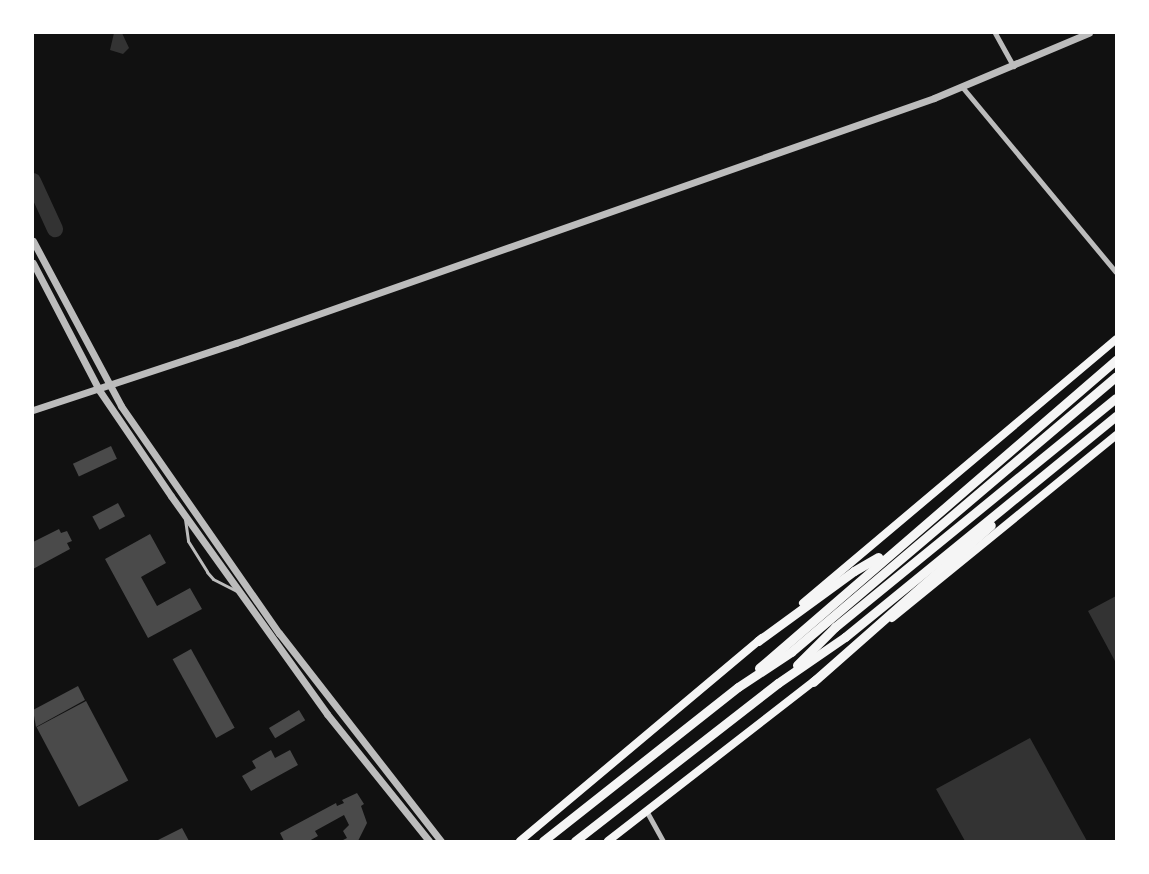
<!DOCTYPE html>
<html>
<head>
<meta charset="utf-8">
<style>
	body { margin:0 }
	#map { position:relative; width:1149px; height:874px; overflow:hidden; background:#111; font-family:"Fira Sans Condensed",sans-serif }
	div>[style] { position:absolute }
	.water>* { inset:0; background:#333 }
	.river>* { height:16px; margin:-8px; padding:0 8px; transform-origin:8px; border-radius:8px; background:#333 }
	.building>* { inset:0; background:#4a4a4a; transform-origin:0 0 }
	.service>* { height:3px; margin:-1.5px; padding:0 1.5px; transform-origin:1.5px; border-radius:1.5px; background:#bcbcbc }
	.minor>* { height:5px; margin:-2.5px; padding:0 2.5px; transform-origin:2.5px; border-radius:2.5px; background:#bcbcbc }
	.tertiary>* { height:7px; margin:-3.5px; padding:0 3.5px; transform-origin:3.5px; border-radius:3.5px; background:#bcbcbc }
	.secondary>* { height:8px; margin:-4px; padding:0 4px; transform-origin:4px; border-radius:4px; background:#f5f5f5 }
	.trunk>* { height:9px; margin:-4.5px; padding:0 4.5px; transform-origin:4.5px; border-radius:4.5px; background:#f5f5f5 }
	span { translate:-50% -50%; white-space:nowrap; text-align:center; line-height:1.15; -webkit-text-stroke:6px #fff; paint-order:stroke }
	.frame { position:absolute; inset:0; border:34px solid #fff; pointer-events:none }
</style>
</head>
<body>
<div id="map">
	<div class="water">
		<div style="clip-path:polygon(114px 33px,122px 33px,129px 48px,123px 54px,110px 50px)"></div>
		<div style="clip-path:polygon(1116px 596px,1116px 663px,1088px 611px)"></div>
		<div style="clip-path:polygon(1030px 738px,1087px 841px,965px 841px,936px 789px)"></div>
	</div>
	<div class="river">
		<div style="left:33px;top:181px;width:53px;rotate:65.4deg"></div>
	</div>
	<div class="building">
		<div style="left:111px;top:446px;width:14px;height:42px;rotate:65deg"></div>
		<div style="left:118px;top:503px;width:15px;height:29px;rotate:62deg"></div>
		<div style="clip-path:polygon(59px 529px,61px 533px,67px 531px,72px 541px,67px 543px,70px 549px,33px 569px,33px 542px)"></div>
		<div style="clip-path:polygon(150px 534px,166px 563px,141px 577px,157px 606px,190px 588px,202px 609px,148px 638px,105px 559px)"></div>
		<div style="left:191px;top:649px;width:90px;height:21px;rotate:61deg"></div>
		<div style="clip-path:polygon(78px 686px,85px 700px,36px 727px,33px 710px)"></div>
		<div style="left:86px;top:701px;width:90px;height:56px;rotate:62deg"></div>
		<div style="left:299px;top:710px;width:12px;height:35px;rotate:59deg"></div>
		<div style="clip-path:polygon(271px 750px,275px 758px,290px 750px,298px 765px,251px 791px,242px 776px,256px 768px,252px 761px)"></div>
		<div style="clip-path:polygon(357px 793px,364px 804px,361px 806px,367px 823px,358px 841px,341px 841px,347px 838px,343px 831px,349px 825px,344px 815px,315px 831px,318px 836px,309px 841px,284px 841px,280px 833px,336px 803px,337px 806px,344px 803px,342px 800px)"></div>
		<div style="clip-path:polygon(182px 828px,189px 841px,156px 841px)"></div>
	</div>
	<div class="service">
		<div style="left:185px;top:519px;width:22px;rotate:82deg"></div>
		<div style="left:188px;top:541px;width:36px;rotate:58deg"></div>
		<div style="left:207px;top:572px;width:9px;rotate:49deg"></div>
		<div style="left:213px;top:579px;width:27px;rotate:27deg"></div>
	</div>
	<div class="minor">
		<div style="left:995px;top:33px;width:38px;rotate:61deg"></div>
		<div style="left:963px;top:88px;width:239px;rotate:50.3deg"></div>
		<div style="left:648px;top:814px;width:31px;rotate:61deg"></div>
	</div>
	<div class="tertiary">
		<div style="left:33px;top:241px;width:187px;rotate:61.9deg"></div>
		<div style="left:121px;top:406px;width:277px;rotate:55.2deg"></div>
		<div style="left:279px;top:633px;width:264px;rotate:52.1deg"></div>
		<div style="left:33px;top:263px;width:143px;rotate:62.5deg"></div>
		<div style="left:99px;top:390px;width:128px;rotate:55.8deg"></div>
		<div style="left:171px;top:496px;width:268px;rotate:54.4deg"></div>
		<div style="left:327px;top:714px;width:163px;rotate:51.2deg"></div>
		<div style="left:33px;top:410px;width:214px;rotate:-18.3deg"></div>
		<div style="left:236px;top:343px;width:740px;rotate:-19.34deg"></div>
		<div style="left:934px;top:98px;width:168px;rotate:-22.8deg"></div>
	</div>
	<div class="secondary">
		<div style="left:803px;top:603px;width:409px;rotate:-40.1deg"></div>
		<div style="left:892px;top:618px;width:289px;rotate:-39.2deg"></div>
		<div style="left:520px;top:841px;width:316px;rotate:-40deg"></div>
		<div style="left:608px;top:841px;width:264px;rotate:-37.8deg"></div>
	</div>
	<div class="trunk">
		<div style="left:758px;top:641px;width:119px;rotate:-36.1deg"></div>
		<div style="left:854px;top:571px;width:28px;rotate:-30deg"></div>
		<div style="left:797px;top:665px;width:54px;rotate:-45deg"></div>
		<div style="left:835px;top:627px;width:362px;rotate:-39.2deg"></div>
		<div style="left:759px;top:668px;width:472px;rotate:-40.8deg"></div>
		<div style="left:813px;top:682px;width:237px;rotate:-41.4deg"></div>
		<div style="left:543px;top:841px;width:248px;rotate:-38.3deg"></div>
		<div style="left:738px;top:687px;width:64px;rotate:-33.4deg"></div>
		<div style="left:791px;top:652px;width:426px;rotate:-40.3deg"></div>
		<div style="left:575px;top:841px;width:257px;rotate:-37.9deg"></div>
		<div style="left:778px;top:683px;width:81px;rotate:-34.5deg"></div>
		<div style="left:845px;top:637px;width:350px;rotate:-39.2deg"></div>
	</div>
	<div class="frame"></div>
</div>
</body>
</html>
